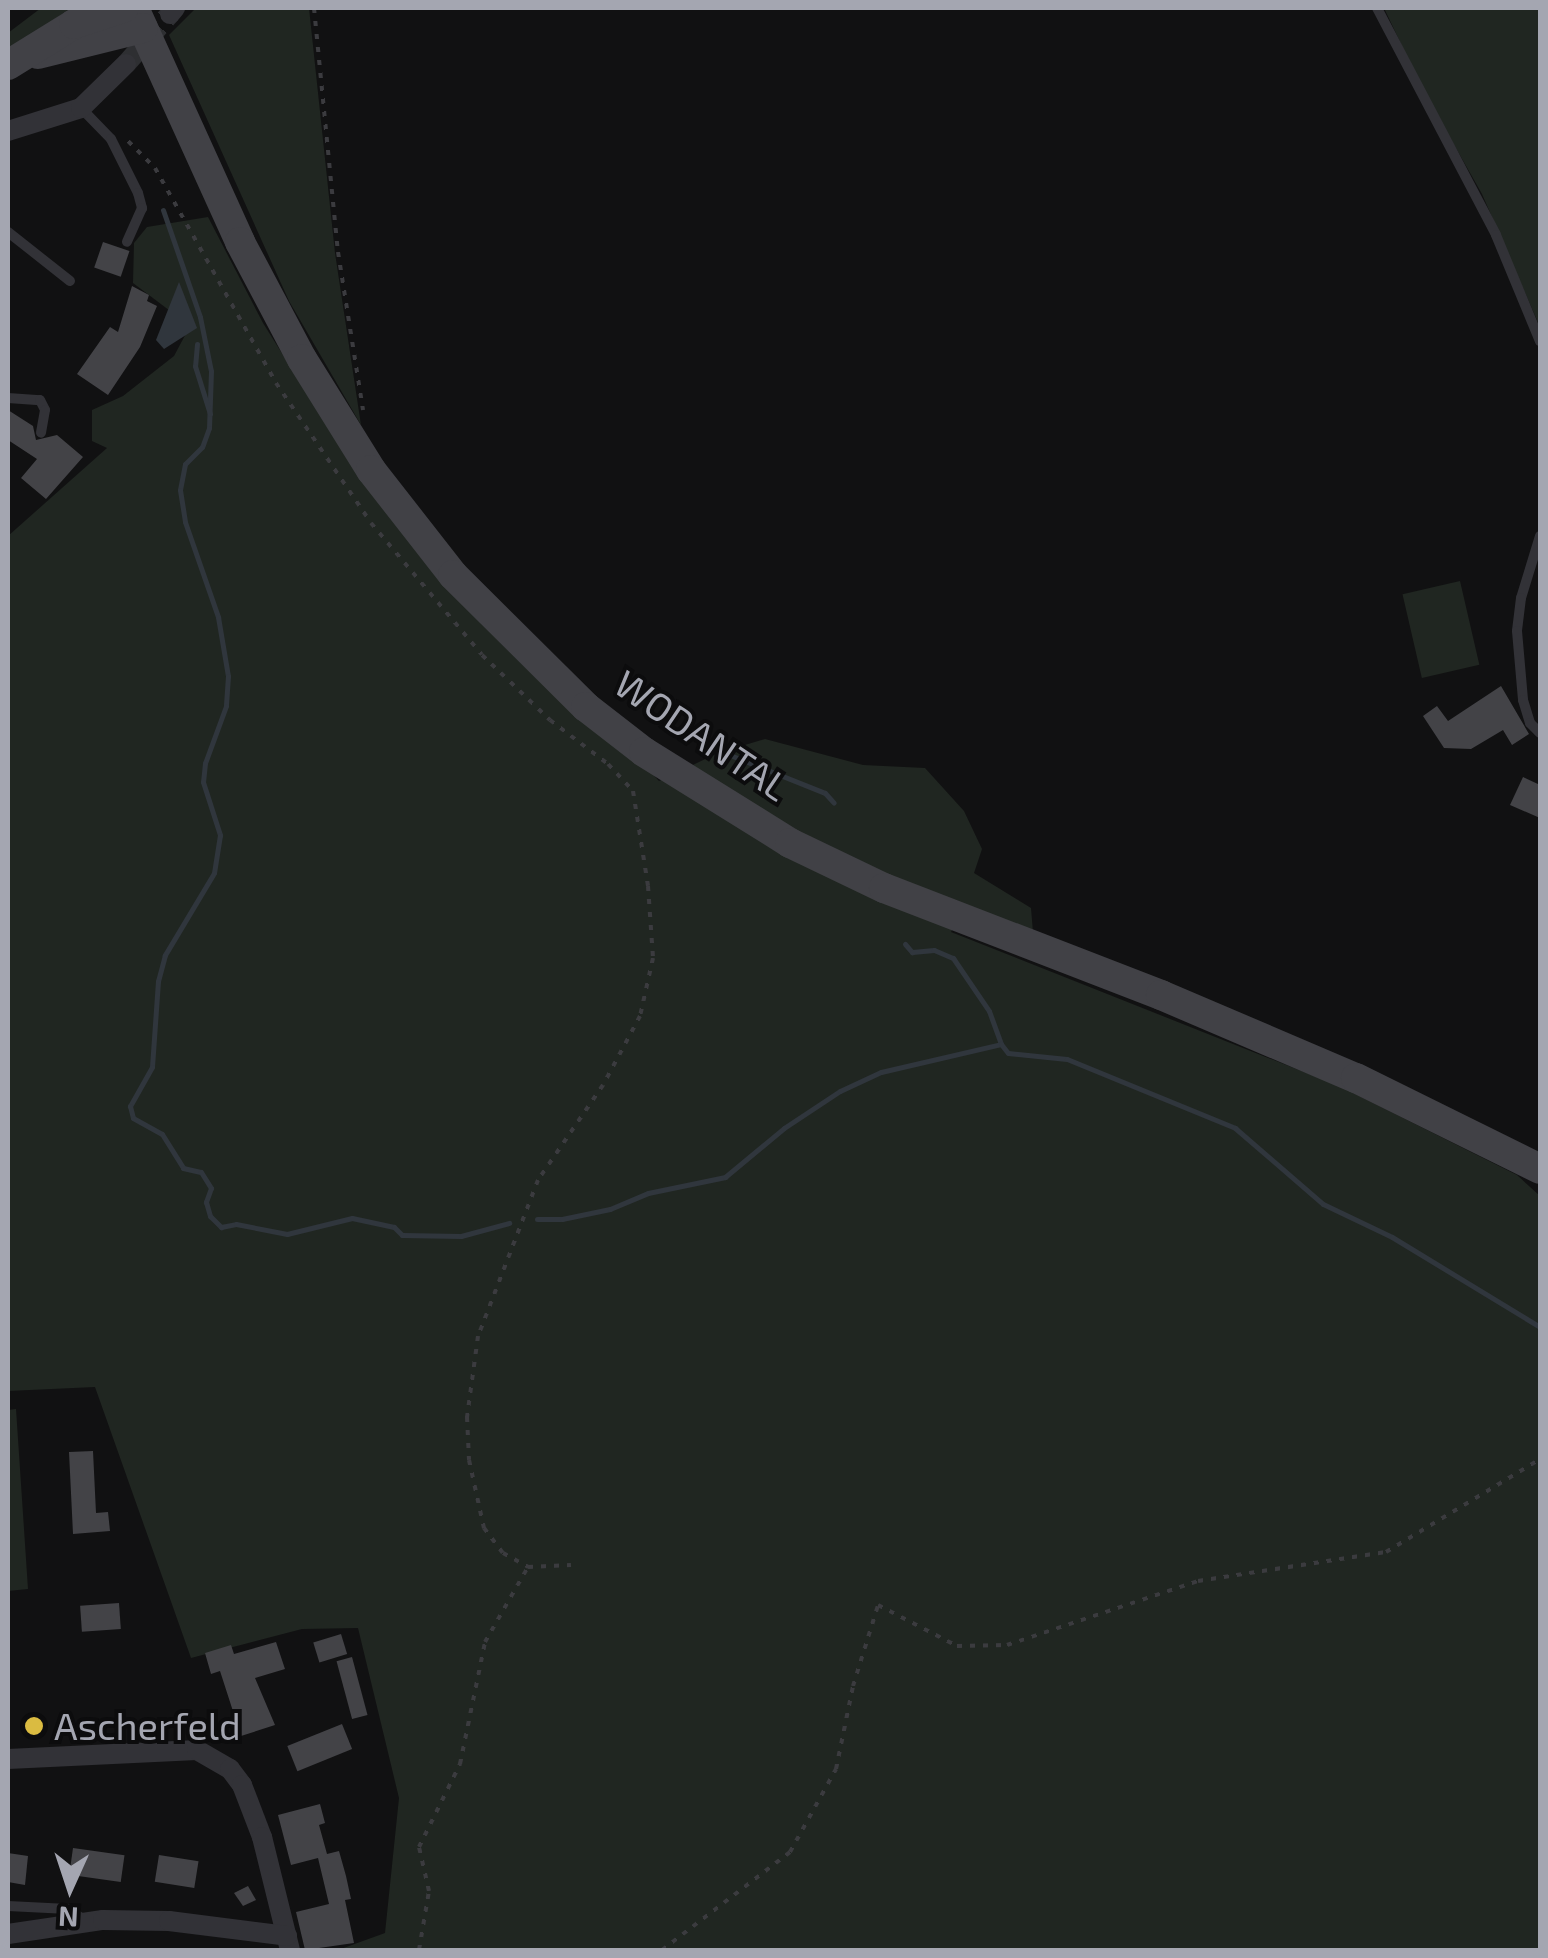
<!DOCTYPE html>
<html>
<head>
<meta charset="utf-8">
<style>
	body { margin:0 }
	#map { position:relative; width:1548px; height:1958px; overflow:hidden; background:#111112; font-family:"Exo 2",sans-serif }
	div>[style] { position:absolute }
	.green>* { inset:0; background:#202621; transform-origin:0 0 }
	.water>* { inset:0; background:#30363d }
	.stream>* { height:5px; margin:-2.5px; padding:0 2.5px; transform-origin:2.5px; border-radius:2.5px; background:#30363d }
	.building>* { inset:0; background:#434347; transform-origin:0 0 }
	.street-tunnel>* { height:20px; margin-top:-10px; transform-origin:0; background:repeating-linear-gradient(90deg,#2e2f32 0 20px,transparent 0 30px) }
	.path>* { height:4px; margin-top:-2px; transform-origin:0; background:repeating-linear-gradient(90deg,#3b3b3f 0 5px,transparent 0 13px) }
	.lane>* { height:10px; margin:-5px; padding:0 5px; transform-origin:5px; border-radius:5px; background:#323237 }
	.street>* { height:20px; margin:-10px; padding:0 10px; transform-origin:10px; border-radius:10px; background:#323237 }
	.secondary>* { height:30px; margin:-15px; padding:0 15px; transform-origin:15px; border-radius:15px; background:#414146 }
	.dots>* { width:28px; height:28px; translate:-50% -50%; box-sizing:border-box; border:5px solid #0c0c0d; border-radius:50% }
	span { translate:-50% -50%; white-space:nowrap; text-align:center; line-height:1.15; -webkit-text-stroke:8px #0c0c0d; paint-order:stroke }
	.street-label { font-size:38px; color:#a4a6b1 }
	.poi-label { font-size:38px; color:#a4a6b1 }
	.left { translate:0 -50%; text-align:left }
	.frame { position:absolute; inset:0; border:10px solid #a4a6b1; pointer-events:none }
	.north { position:absolute; left:20px; top:1838px; width:100px; height:100px; -webkit-text-stroke:8px #0c0c0d; paint-order:stroke; rotate:183deg; font-size:28px; font-weight:700; line-height:40px; text-align:center; color:#a4a6b1 }
	.north::after { content:''; display:block; margin:auto; width:35px; height:45px; background:#a4a6b1; clip-path:polygon(50% 0,100% 100%,50% 72%,0 100%) }
</style>
</head>
<body>
<div id="map">
	<div class="green">
		<div style="clip-path:polygon(41px 8px,71px 8px,8px 52px,8px 33px)"></div>
		<div style="clip-path:polygon(196px 8px,309px 8px,335px 253px,361px 425px,289px 301px,169px 35px)"></div>
		<div style="clip-path:polygon(1384px 8px,1540px 8px,1540px 327px,1482px 194px,1423px 90px)"></div>
		<div style="clip-path:polygon(208px 217px,263px 323px,313px 403px,659px 781px,718px 753px,765px 739px,863px 765px,925px 768px,964px 811px,982px 849px,974px 873px,1031px 908px,1033px 932px,963px 911px,951px 932px,1339px 1086px,1517px 1175px,1540px 1196px,1540px 1950px,338px 1950px,385px 1933px,399px 1798px,358px 1628px,302px 1629px,191px 1658px,95px 1387px,8px 1391px,8px 536px,107px 448px,92px 441px,92px 410px,123px 396px,174px 356px,190px 326px,133px 283px,134px 243px,147px 227px)"></div>
		<div style="left:1460px;top:581px;width:86px;height:59px;rotate:77deg"></div>
		<div style="clip-path:polygon(16px 1409px,28px 1589px,8px 1591px,8px 1410px)"></div>
	</div>
	<div class="water">
		<div style="clip-path:polygon(179px 282px,197px 328px,164px 349px,156px 340px)"></div>
	</div>
	<div class="stream">
		<div style="left:163px;top:210px;width:113px;rotate:70.9deg"></div>
		<div style="left:200px;top:317px;width:55px;rotate:78.5deg"></div>
		<div style="left:211px;top:371px;width:57px;rotate:92deg"></div>
		<div style="left:209px;top:428px;width:20px;rotate:110deg"></div>
		<div style="left:202px;top:447px;width:24px;rotate:135deg"></div>
		<div style="left:185px;top:464px;width:26px;rotate:101deg"></div>
		<div style="left:180px;top:490px;width:32px;rotate:81deg"></div>
		<div style="left:185px;top:522px;width:101px;rotate:70.8deg"></div>
		<div style="left:218px;top:617px;width:60px;rotate:80.4deg"></div>
		<div style="left:228px;top:676px;width:30px;rotate:94deg"></div>
		<div style="left:226px;top:706px;width:61px;rotate:110.2deg"></div>
		<div style="left:205px;top:763px;width:19px;rotate:96deg"></div>
		<div style="left:203px;top:782px;width:56px;rotate:72.2deg"></div>
		<div style="left:220px;top:835px;width:38px;rotate:99deg"></div>
		<div style="left:214px;top:873px;width:96px;rotate:120.9deg"></div>
		<div style="left:165px;top:955px;width:27px;rotate:105deg"></div>
		<div style="left:158px;top:981px;width:86px;rotate:94deg"></div>
		<div style="left:152px;top:1067px;width:45px;rotate:119.4deg"></div>
		<div style="left:130px;top:1106px;width:12px;rotate:76deg"></div>
		<div style="left:133px;top:1118px;width:33px;rotate:29deg"></div>
		<div style="left:162px;top:1134px;width:40px;rotate:58deg"></div>
		<div style="left:183px;top:1168px;width:18px;rotate:13deg"></div>
		<div style="left:201px;top:1172px;width:19px;rotate:58deg"></div>
		<div style="left:211px;top:1188px;width:15px;rotate:110deg"></div>
		<div style="left:206px;top:1202px;width:15px;rotate:74deg"></div>
		<div style="left:210px;top:1216px;width:16px;rotate:45deg"></div>
		<div style="left:221px;top:1227px;width:15px;rotate:-11deg"></div>
		<div style="left:236px;top:1224px;width:52px;rotate:11.1deg"></div>
		<div style="left:287px;top:1234px;width:67px;rotate:-13.8deg"></div>
		<div style="left:352px;top:1218px;width:43px;rotate:12.1deg"></div>
		<div style="left:394px;top:1227px;width:11px;rotate:45deg"></div>
		<div style="left:402px;top:1235px;width:59px;rotate:1deg"></div>
		<div style="left:461px;top:1236px;width:50px;rotate:-15.2deg"></div>
		<div style="left:197px;top:344px;width:22px;rotate:95deg"></div>
		<div style="left:195px;top:366px;width:50px;rotate:72.6deg"></div>
		<div style="left:730px;top:755px;width:102px;rotate:21.8deg"></div>
		<div style="left:825px;top:793px;width:13px;rotate:48deg"></div>
		<div style="left:905px;top:944px;width:11px;rotate:49deg"></div>
		<div style="left:912px;top:952px;width:22px;rotate:-5deg"></div>
		<div style="left:934px;top:950px;width:21px;rotate:23deg"></div>
		<div style="left:953px;top:958px;width:64px;rotate:55.8deg"></div>
		<div style="left:989px;top:1011px;width:35px;rotate:70deg"></div>
		<div style="left:537px;top:1219px;width:25px"></div>
		<div style="left:562px;top:1219px;width:49px;rotate:-11.8deg"></div>
		<div style="left:610px;top:1209px;width:41px;rotate:-22.8deg"></div>
		<div style="left:648px;top:1193px;width:79px;rotate:-11.7deg"></div>
		<div style="left:725px;top:1177px;width:77px;rotate:-39.7deg"></div>
		<div style="left:784px;top:1128px;width:67px;rotate:-33.5deg"></div>
		<div style="left:840px;top:1091px;width:45px;rotate:-24.9deg"></div>
		<div style="left:881px;top:1072px;width:123px;rotate:-13.1deg"></div>
		<div style="left:1001px;top:1044px;width:11px;rotate:52deg"></div>
		<div style="left:1008px;top:1053px;width:59px;rotate:5.8deg"></div>
		<div style="left:1067px;top:1059px;width:182px;rotate:22.3deg"></div>
		<div style="left:1235px;top:1128px;width:116px;rotate:40.8deg"></div>
		<div style="left:1323px;top:1204px;width:76px;rotate:25.6deg"></div>
		<div style="left:1392px;top:1237px;width:173px;rotate:31.3deg"></div>
	</div>
	<div class="building">
		<div style="left:103px;top:242px;width:28px;height:27px;rotate:19deg"></div>
		<div style="clip-path:polygon(132px 286px,149px 295px,147px 301px,157px 306px,140px 347px,108px 395px,77px 374px,110px 327px,118px 332px)"></div>
		<div style="clip-path:polygon(8px 410px,33px 426px,36px 440px,57px 435px,83px 457px,46px 499px,21px 478px,37px 459px,8px 440px)"></div>
		<div style="clip-path:polygon(1501px 686px,1529px 734px,1512px 745px,1503px 730px,1471px 749px,1444px 748px,1423px 716px,1437px 706px,1448px 721px)"></div>
		<div style="clip-path:polygon(1523px 777px,1540px 785px,1540px 818px,1510px 805px)"></div>
		<div style="clip-path:polygon(93px 1451px,96px 1513px,108px 1512px,110px 1531px,73px 1534px,69px 1452px)"></div>
		<div style="left:119px;top:1603px;width:26px;height:39px;rotate:86deg"></div>
		<div style="left:341px;top:1634px;width:21px;height:29px;rotate:73deg"></div>
		<div style="clip-path:polygon(276px 1642px,285px 1669px,255px 1678px,275px 1725px,241px 1736px,220px 1671px,211px 1674px,205px 1653px,231px 1645px,234px 1654px)"></div>
		<div style="left:352px;top:1657px;width:60px;height:16px;rotate:75deg"></div>
		<div style="left:342px;top:1724px;width:27px;height:59px;rotate:68deg"></div>
		<div style="clip-path:polygon(320px 1804px,325px 1823px,319px 1825px,327px 1854px,339px 1851px,346px 1876px,351px 1899px,345px 1900px,354px 1943px,305px 1950px,296px 1912px,329px 1904px,318px 1858px,291px 1865px,278px 1815px)"></div>
		<div style="left:73px;top:1848px;width:52px;height:27px;rotate:8deg"></div>
		<div style="clip-path:polygon(8px 1853px,28px 1856px,25px 1885px,8px 1882px)"></div>
		<div style="left:159px;top:1855px;width:40px;height:27px;rotate:9deg"></div>
		<div style="clip-path:polygon(248px 1886px,256px 1900px,243px 1906px,234px 1893px)"></div>
	</div>
	<div class="street-tunnel">
		<div style="left:126px;top:64px;width:67px;rotate:-48.7deg"></div>
	</div>
	<div class="path">
		<div style="left:314px;top:8px;width:245px;rotate:84.4deg"></div>
		<div style="left:338px;top:252px;width:160px;rotate:81deg"></div>
		<div style="left:128px;top:141px;width:38px;rotate:45deg"></div>
		<div style="left:155px;top:168px;width:247px;rotate:60.6deg"></div>
		<div style="left:276px;top:383px;width:169px;rotate:55.8deg"></div>
		<div style="left:371px;top:523px;width:172px;rotate:49.9deg"></div>
		<div style="left:482px;top:655px;width:94px;rotate:43.7deg"></div>
		<div style="left:550px;top:720px;width:73px;rotate:37.2deg"></div>
		<div style="left:608px;top:764px;width:37px;rotate:47deg"></div>
		<div style="left:633px;top:791px;width:96px;rotate:81deg"></div>
		<div style="left:648px;top:886px;width:72px;rotate:86deg"></div>
		<div style="left:653px;top:958px;width:59px;rotate:102.6deg"></div>
		<div style="left:640px;top:1016px;width:78px;rotate:118.2deg"></div>
		<div style="left:603px;top:1085px;width:115px;rotate:124.4deg"></div>
		<div style="left:538px;top:1180px;width:167px;rotate:111deg"></div>
		<div style="left:478px;top:1336px;width:82px;rotate:97.7deg"></div>
		<div style="left:467px;top:1417px;width:43px;rotate:87.3deg"></div>
		<div style="left:469px;top:1460px;width:70px;rotate:77.6deg"></div>
		<div style="left:484px;top:1528px;width:31px;rotate:53deg"></div>
		<div style="left:503px;top:1553px;width:29px;rotate:29deg"></div>
		<div style="left:528px;top:1567px;width:43px;rotate:-2.7deg"></div>
		<div style="left:419px;top:1950px;width:60px;rotate:-80.4deg"></div>
		<div style="left:429px;top:1891px;width:45px;rotate:-102.8deg"></div>
		<div style="left:419px;top:1847px;width:93px;rotate:-63.7deg"></div>
		<div style="left:460px;top:1764px;width:125px;rotate:-78.4deg"></div>
		<div style="left:485px;top:1642px;width:86px;rotate:-60.2deg"></div>
		<div style="left:662px;top:1950px;width:161px;rotate:-37.4deg"></div>
		<div style="left:790px;top:1852px;width:95px;rotate:-61deg"></div>
		<div style="left:836px;top:1769px;width:85px;rotate:-78.4deg"></div>
		<div style="left:853px;top:1686px;width:85px;rotate:-72.8deg"></div>
		<div style="left:878px;top:1605px;width:89px;rotate:27.4deg"></div>
		<div style="left:957px;top:1646px;width:50px;rotate:-1.1deg"></div>
		<div style="left:1007px;top:1645px;width:201px;rotate:-18.5deg"></div>
		<div style="left:1198px;top:1581px;width:190px;rotate:-8.8deg"></div>
		<div style="left:1386px;top:1552px;width:180px;rotate:-31.1deg"></div>
	</div>
	<div class="lane">
		<div style="left:1377px;top:8px;width:256px;rotate:62.3deg"></div>
		<div style="left:1496px;top:235px;width:115px;rotate:67.5deg"></div>
		<div style="left:81px;top:108px;width:43px;rotate:45.9deg"></div>
		<div style="left:111px;top:139px;width:60px;rotate:63.4deg"></div>
		<div style="left:138px;top:193px;width:16px;rotate:75deg"></div>
		<div style="left:142px;top:208px;width:37px;rotate:114deg"></div>
		<div style="left:8px;top:232px;width:79px;rotate:38.3deg"></div>
		<div style="left:8px;top:398px;width:32px;rotate:4deg"></div>
		<div style="left:40px;top:400px;width:11px;rotate:63deg"></div>
		<div style="left:45px;top:410px;width:23px;rotate:100deg"></div>
		<div style="left:1540px;top:536px;width:65px;rotate:107deg"></div>
		<div style="left:1521px;top:598px;width:33px;rotate:97deg"></div>
		<div style="left:1517px;top:631px;width:69px;rotate:85deg"></div>
		<div style="left:1523px;top:700px;width:24px;rotate:73deg"></div>
		<div style="left:1530px;top:723px;width:14px;rotate:45deg"></div>
		<div style="left:8px;top:1906px;width:60px;rotate:2.9deg"></div>
		<div style="left:68px;top:1909px;width:22px;rotate:34deg"></div>
	</div>
	<div class="street">
		<div style="left:170px;top:14px;width:8px;rotate:-50deg"></div>
		<div style="left:8px;top:131px;width:77px;rotate:-17.5deg"></div>
		<div style="left:81px;top:108px;width:63px;rotate:-44.4deg"></div>
		<div style="left:8px;top:1759px;width:189px;rotate:-2.7deg"></div>
		<div style="left:197px;top:1750px;width:38px;rotate:30deg"></div>
		<div style="left:230px;top:1769px;width:20px;rotate:53deg"></div>
		<div style="left:242px;top:1785px;width:56px;rotate:69deg"></div>
		<div style="left:262px;top:1837px;width:116px;rotate:76.1deg"></div>
		<div style="left:8px;top:1934px;width:96px;rotate:-8.4deg"></div>
		<div style="left:103px;top:1920px;width:66px;rotate:0.9deg"></div>
		<div style="left:169px;top:1921px;width:119px;rotate:7.2deg"></div>
	</div>
	<div class="secondary">
		<div style="left:134px;top:8px;width:257px;rotate:65.6deg"></div>
		<div style="left:240px;top:242px;width:132px;rotate:62.1deg"></div>
		<div style="left:302px;top:359px;width:131px;rotate:58.1deg"></div>
		<div style="left:371px;top:470px;width:133px;rotate:52deg"></div>
		<div style="left:453px;top:575px;width:187px;rotate:44.8deg"></div>
		<div style="left:586px;top:707px;width:73px;rotate:37.8deg"></div>
		<div style="left:644px;top:752px;width:172px;rotate:31.9deg"></div>
		<div style="left:790px;top:843px;width:104px;rotate:25.6deg"></div>
		<div style="left:884px;top:888px;width:297px;rotate:21.1deg"></div>
		<div style="left:1161px;top:995px;width:212px;rotate:23.1deg"></div>
		<div style="left:1356px;top:1078px;width:205px;rotate:26.3deg"></div>
		<div style="left:38px;top:54px;width:108px;rotate:-13.9deg"></div>
		<div style="left:8px;top:65px;width:78px;rotate:-31.8deg"></div>
		<div style="left:74px;top:24px;width:52px;rotate:-18.1deg"></div>
	</div>
	<div class="dots">
		<div style="left:34px;top:1726px;background:#dabb41"></div>
	</div>
	<div class="street-label">
		<span style="left:702px;top:735px;rotate:34deg">WODANTAL</span>
	</div>
	<div class="poi-label">
		<span class="left" style="left:54px;top:1726px">Ascherfeld</span>
	</div>
	<div class="frame"></div>
	<div class="north">N</div>
</div>
</body>
</html>
